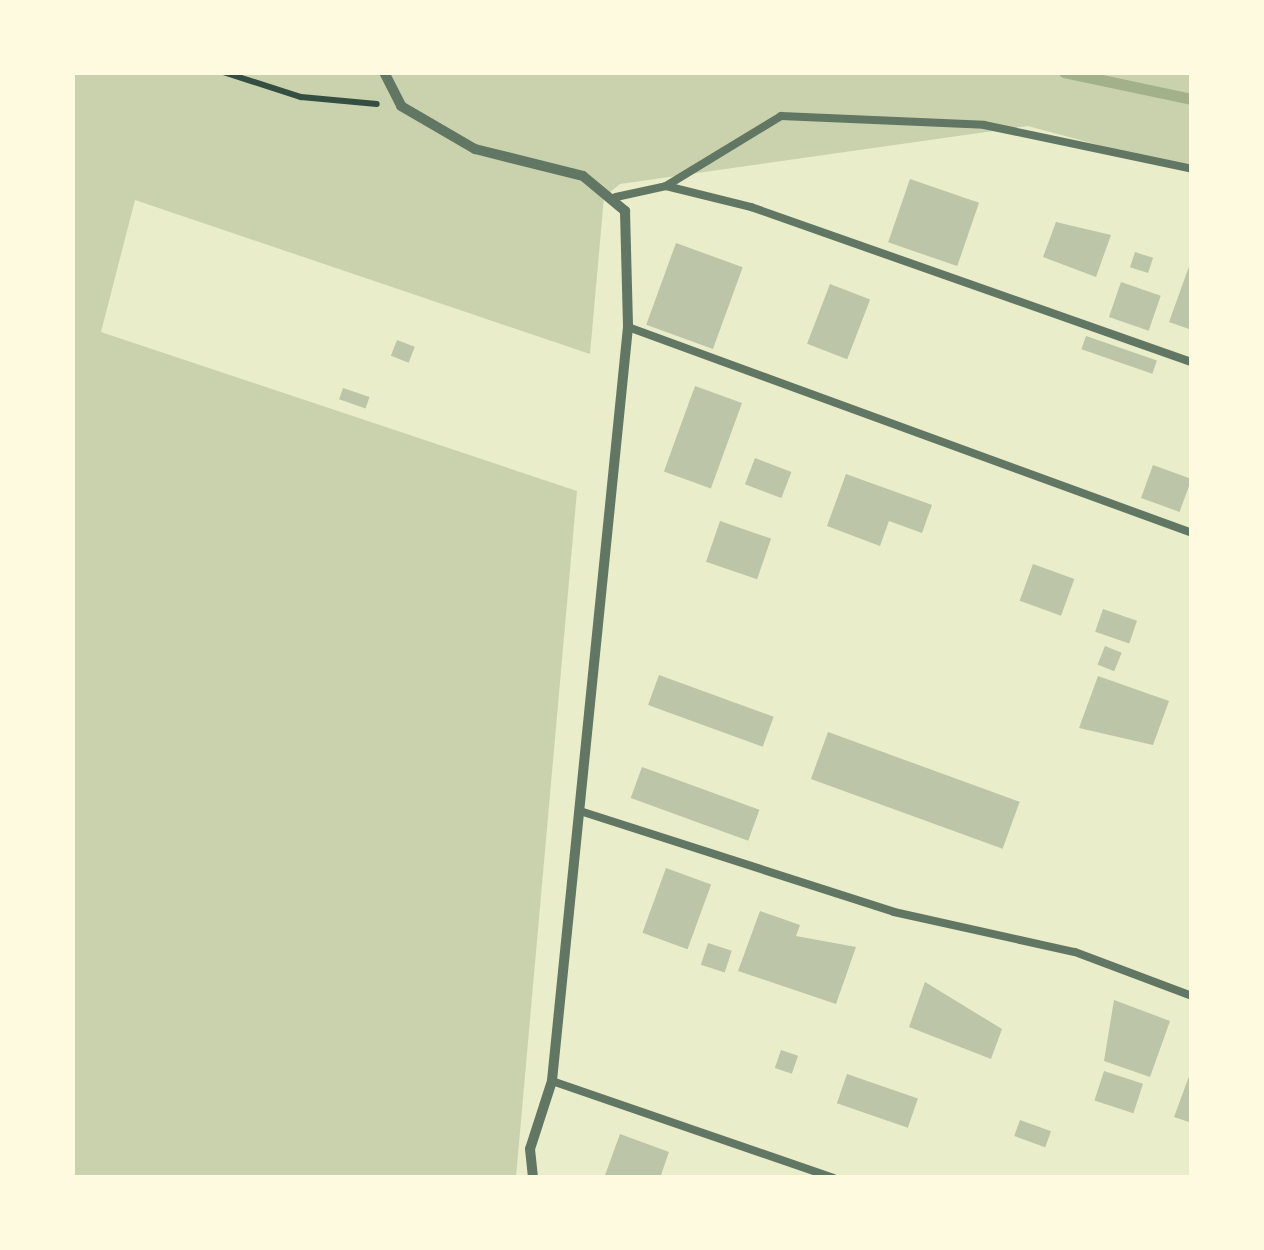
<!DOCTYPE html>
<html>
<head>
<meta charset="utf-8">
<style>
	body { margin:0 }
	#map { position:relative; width:1264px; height:1250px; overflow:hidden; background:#e9edc9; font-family:"DM Sans",sans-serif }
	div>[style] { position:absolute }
	.green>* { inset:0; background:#cad2ad }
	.stream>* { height:11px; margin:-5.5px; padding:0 5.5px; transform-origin:5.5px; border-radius:5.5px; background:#a3b18a }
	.building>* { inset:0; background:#bcc5a7; transform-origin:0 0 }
	.path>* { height:6px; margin:-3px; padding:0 3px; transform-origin:3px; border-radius:3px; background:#344e41 }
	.service>* { height:8px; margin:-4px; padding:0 4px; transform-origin:4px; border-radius:4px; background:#617663 }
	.minor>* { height:10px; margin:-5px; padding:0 5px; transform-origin:5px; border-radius:5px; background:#617663 }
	span { translate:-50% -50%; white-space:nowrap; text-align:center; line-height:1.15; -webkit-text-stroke:10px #fefae0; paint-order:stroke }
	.frame { position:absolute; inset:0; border:75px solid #fefae0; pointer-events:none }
</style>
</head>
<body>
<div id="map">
	<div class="green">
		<div style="clip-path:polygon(72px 73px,1191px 73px,1191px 170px,1028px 126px,620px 184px,604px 197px,590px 354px,135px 200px,101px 332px,577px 491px,516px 1177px,73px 1177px)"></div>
	</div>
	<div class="stream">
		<div style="left:1064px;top:72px;width:131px;rotate:11.9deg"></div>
	</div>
	<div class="building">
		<div style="left:910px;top:179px;width:73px;height:67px;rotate:19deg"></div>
		<div style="clip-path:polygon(1056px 222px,1111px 235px,1096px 277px,1043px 257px)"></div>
		<div style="left:676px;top:243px;width:71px;height:87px;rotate:20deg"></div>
		<div style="left:1135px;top:252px;width:19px;height:16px;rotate:18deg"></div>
		<div style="clip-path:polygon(1191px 261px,1192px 262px,1192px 330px,1169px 322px)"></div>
		<div style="left:1121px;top:282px;width:42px;height:37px;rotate:19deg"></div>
		<div style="left:830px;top:284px;width:43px;height:64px;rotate:21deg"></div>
		<div style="left:1086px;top:336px;width:75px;height:14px;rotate:19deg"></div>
		<div style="left:397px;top:340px;width:19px;height:17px;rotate:21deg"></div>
		<div style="left:695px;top:386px;width:50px;height:91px;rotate:20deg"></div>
		<div style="left:343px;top:388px;width:28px;height:12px;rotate:19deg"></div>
		<div style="left:755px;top:458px;width:39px;height:28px;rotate:21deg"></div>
		<div style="left:1153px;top:465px;width:41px;height:35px;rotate:20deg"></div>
		<div style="clip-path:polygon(846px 474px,932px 505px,922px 533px,889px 521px,880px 546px,827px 526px)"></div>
		<div style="left:720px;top:521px;width:54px;height:43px;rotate:19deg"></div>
		<div style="left:1033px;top:564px;width:44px;height:39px;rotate:20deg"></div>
		<div style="left:1103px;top:609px;width:36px;height:24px;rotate:19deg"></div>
		<div style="left:1105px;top:646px;width:18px;height:20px;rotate:22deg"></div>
		<div style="left:659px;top:675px;width:122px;height:32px;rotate:20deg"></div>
		<div style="clip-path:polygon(1098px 676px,1169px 701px,1153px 745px,1079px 728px)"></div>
		<div style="left:828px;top:732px;width:204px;height:50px;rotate:20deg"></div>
		<div style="left:642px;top:767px;width:125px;height:33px;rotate:20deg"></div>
		<div style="left:666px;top:868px;width:48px;height:69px;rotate:20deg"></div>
		<div style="clip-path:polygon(760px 911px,800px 925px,796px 936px,856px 947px,836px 1004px,738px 971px)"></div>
		<div style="left:708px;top:943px;width:25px;height:23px;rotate:18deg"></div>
		<div style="clip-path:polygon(925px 982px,1002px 1029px,991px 1059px,909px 1027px)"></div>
		<div style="clip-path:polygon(1114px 1000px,1170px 1021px,1150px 1077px,1104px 1061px)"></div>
		<div style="left:781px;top:1050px;width:18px;height:19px;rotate:19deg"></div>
		<div style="left:1104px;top:1071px;width:41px;height:31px;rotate:18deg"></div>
		<div style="clip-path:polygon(1191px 1071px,1192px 1071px,1192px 1123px,1174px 1117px)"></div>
		<div style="left:847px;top:1074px;width:75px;height:31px;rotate:19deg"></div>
		<div style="left:1020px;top:1120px;width:33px;height:17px;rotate:20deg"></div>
		<div style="clip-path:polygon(620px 1134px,669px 1152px,660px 1178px,604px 1178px)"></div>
	</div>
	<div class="path">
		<div style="left:223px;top:72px;width:82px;rotate:17.8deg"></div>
		<div style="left:301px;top:97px;width:76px;rotate:5.3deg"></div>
	</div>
	<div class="service">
		<div style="left:666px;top:186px;width:135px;rotate:-31.3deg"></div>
		<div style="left:781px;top:116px;width:203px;rotate:2.5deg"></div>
		<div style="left:984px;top:125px;width:213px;rotate:11.9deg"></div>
		<div style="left:616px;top:197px;width:51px;rotate:-12.4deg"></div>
		<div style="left:666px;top:186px;width:88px;rotate:13.9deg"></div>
		<div style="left:751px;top:207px;width:467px;rotate:19.4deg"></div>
		<div style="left:628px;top:327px;width:600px;rotate:20.06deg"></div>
		<div style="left:580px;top:811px;width:330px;rotate:17.8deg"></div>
		<div style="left:894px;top:912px;width:185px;rotate:12.5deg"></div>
		<div style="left:1075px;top:952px;width:125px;rotate:20.6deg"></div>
		<div style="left:552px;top:1081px;width:298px;rotate:19deg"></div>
	</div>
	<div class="minor">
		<div style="left:384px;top:72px;width:38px;rotate:63deg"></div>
		<div style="left:401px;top:106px;width:86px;rotate:30.2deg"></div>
		<div style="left:475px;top:149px;width:111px;rotate:14deg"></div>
		<div style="left:583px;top:176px;width:55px;rotate:39.8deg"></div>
		<div style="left:625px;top:211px;width:116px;rotate:88.5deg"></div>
		<div style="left:628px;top:327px;width:758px;rotate:95.76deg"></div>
		<div style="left:552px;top:1081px;width:71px;rotate:107.9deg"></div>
		<div style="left:530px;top:1149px;width:29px;rotate:84deg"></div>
	</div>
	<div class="frame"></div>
</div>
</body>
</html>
